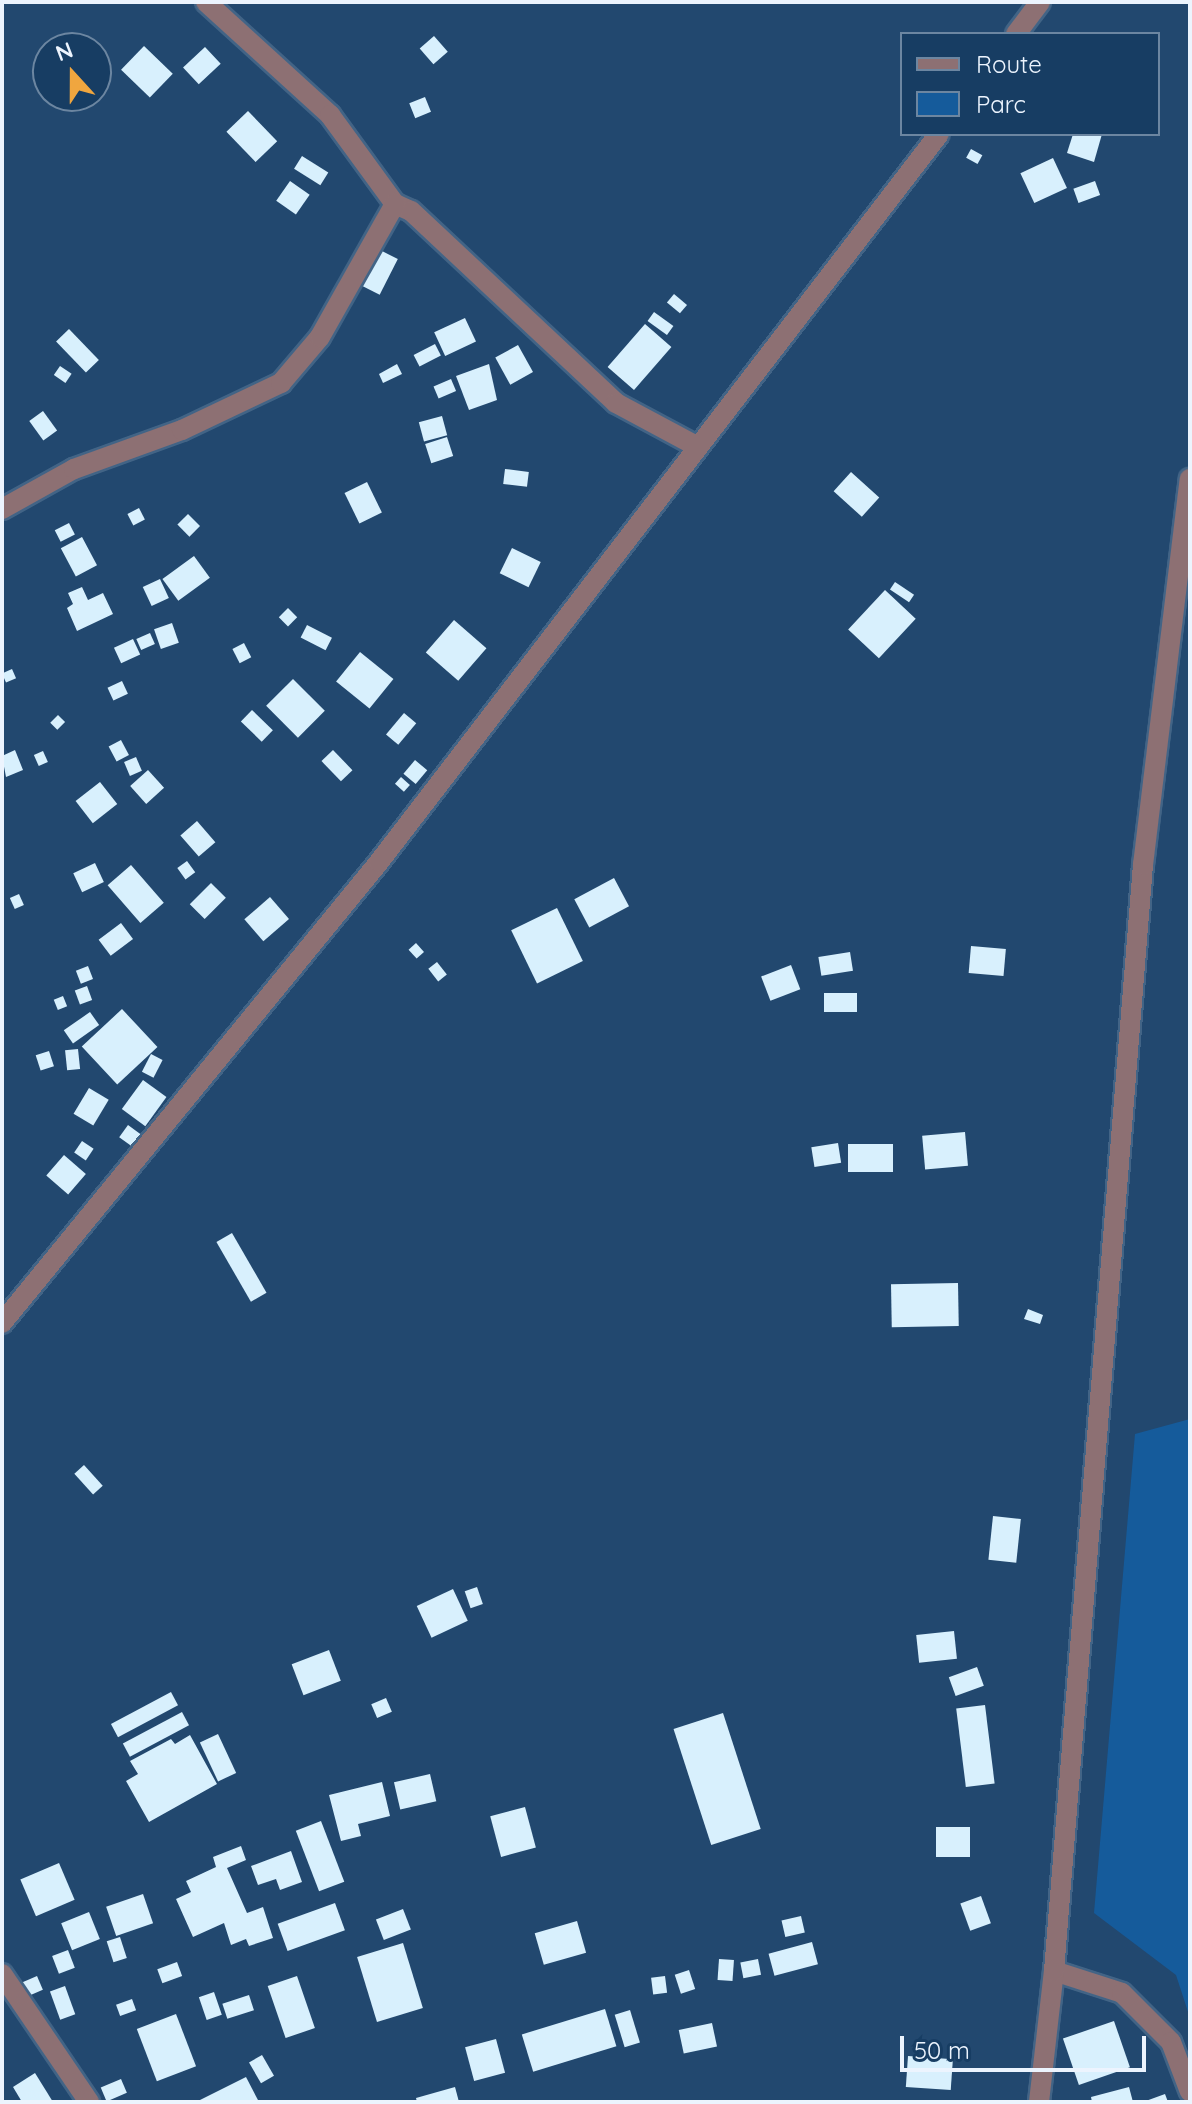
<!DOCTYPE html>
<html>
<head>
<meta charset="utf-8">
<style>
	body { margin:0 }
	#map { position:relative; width:1192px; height:2104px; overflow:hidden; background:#22486f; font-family:Quicksand,sans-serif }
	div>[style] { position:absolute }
	.green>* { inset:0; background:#155b9b }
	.building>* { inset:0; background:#d8f0fd; transform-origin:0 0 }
	.roads { filter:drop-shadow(2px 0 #426486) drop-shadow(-2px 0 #426486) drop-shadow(0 2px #426486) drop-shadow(0 -2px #426486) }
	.minor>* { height:20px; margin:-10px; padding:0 10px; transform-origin:10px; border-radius:10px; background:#8d7073 }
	span { translate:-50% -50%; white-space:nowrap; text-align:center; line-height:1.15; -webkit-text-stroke:8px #173d63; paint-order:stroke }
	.frame { position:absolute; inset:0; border:4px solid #ecf4fe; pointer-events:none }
	.legend { position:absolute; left:900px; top:32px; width:260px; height:104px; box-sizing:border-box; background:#173d63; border:2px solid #6c86a1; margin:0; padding:10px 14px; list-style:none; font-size:24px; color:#ecf4fe }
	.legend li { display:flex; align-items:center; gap:16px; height:40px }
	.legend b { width:40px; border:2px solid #6c86a1 }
	.north { position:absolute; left:32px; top:32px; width:80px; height:80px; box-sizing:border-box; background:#173d63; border:2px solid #6c86a1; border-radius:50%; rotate:339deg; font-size:22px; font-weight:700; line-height:32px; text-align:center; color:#ecf4fe }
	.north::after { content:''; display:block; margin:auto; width:28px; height:36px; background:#f0a63f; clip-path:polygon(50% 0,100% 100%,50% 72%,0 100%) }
	.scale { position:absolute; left:900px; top:2036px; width:246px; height:36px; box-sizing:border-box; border:4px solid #ecf4fe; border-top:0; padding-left:10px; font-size:24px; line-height:28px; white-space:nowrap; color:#ecf4fe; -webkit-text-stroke:6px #173d63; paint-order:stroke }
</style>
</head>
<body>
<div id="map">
	<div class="green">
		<div style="clip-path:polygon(1190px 1419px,1190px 2018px,1176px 1975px,1094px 1913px,1135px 1434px)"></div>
	</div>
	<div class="building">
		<div style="left:434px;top:36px;width:21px;height:19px;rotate:49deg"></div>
		<div style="left:144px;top:46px;width:40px;height:33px;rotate:44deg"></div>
		<div style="left:205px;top:47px;width:23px;height:30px;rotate:47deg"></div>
		<div style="left:425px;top:97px;width:16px;height:17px;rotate:68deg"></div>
		<div style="left:248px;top:111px;width:42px;height:30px;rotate:46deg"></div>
		<div style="clip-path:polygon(1073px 134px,1102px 134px,1094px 162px,1067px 153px)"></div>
		<div style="left:971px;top:149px;width:13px;height:10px;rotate:29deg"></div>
		<div style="left:302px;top:156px;width:31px;height:15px;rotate:32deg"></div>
		<div style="left:1053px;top:158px;width:33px;height:36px;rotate:65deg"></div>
		<div style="left:290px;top:181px;width:24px;height:24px;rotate:35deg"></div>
		<div style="left:1095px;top:181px;width:15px;height:23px;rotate:70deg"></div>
		<div style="left:380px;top:250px;width:20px;height:40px;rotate:27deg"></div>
		<div style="left:674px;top:294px;width:17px;height:11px;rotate:40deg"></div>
		<div style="left:654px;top:312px;width:24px;height:11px;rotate:36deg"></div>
		<div style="left:465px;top:318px;width:26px;height:34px;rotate:65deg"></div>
		<div style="left:645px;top:324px;width:35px;height:57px;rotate:41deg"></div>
		<div style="left:69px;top:329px;width:43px;height:18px;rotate:46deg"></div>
		<div style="left:435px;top:344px;width:13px;height:24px;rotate:63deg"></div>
		<div style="left:518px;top:345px;width:31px;height:26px;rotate:61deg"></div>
		<div style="clip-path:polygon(397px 364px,402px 374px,383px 383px,379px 374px)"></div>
		<div style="clip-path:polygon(489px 364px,497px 400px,469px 410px,456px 376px)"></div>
		<div style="left:60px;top:366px;width:14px;height:11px;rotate:34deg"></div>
		<div style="left:451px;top:379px;width:13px;height:19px;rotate:67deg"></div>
		<div style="left:43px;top:411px;width:24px;height:17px;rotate:54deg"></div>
		<div style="left:442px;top:416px;width:20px;height:24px;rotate:75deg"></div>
		<div style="left:447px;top:437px;width:20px;height:23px;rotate:72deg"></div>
		<div style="left:505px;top:469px;width:24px;height:15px;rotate:7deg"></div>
		<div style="left:851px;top:472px;width:38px;height:26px;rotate:42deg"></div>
		<div style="left:367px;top:482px;width:34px;height:25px;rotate:64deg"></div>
		<div style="left:139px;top:508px;width:13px;height:13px;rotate:63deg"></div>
		<div style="left:188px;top:514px;width:17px;height:15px;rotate:45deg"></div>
		<div style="left:69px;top:523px;width:13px;height:16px;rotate:63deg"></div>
		<div style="left:82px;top:537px;width:32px;height:24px;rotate:62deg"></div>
		<div style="left:512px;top:548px;width:32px;height:28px;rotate:26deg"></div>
		<div style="left:194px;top:556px;width:27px;height:39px;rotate:54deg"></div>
		<div style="left:160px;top:579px;width:21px;height:19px;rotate:65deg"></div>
		<div style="left:895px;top:582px;width:23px;height:9px;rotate:34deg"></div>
		<div style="clip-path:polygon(82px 587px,88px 600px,103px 593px,113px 614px,77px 631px,67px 608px,73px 604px,68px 593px)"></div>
		<div style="left:885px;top:590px;width:42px;height:54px;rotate:43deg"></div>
		<div style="left:288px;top:608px;width:13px;height:13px;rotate:45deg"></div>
		<div style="left:454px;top:620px;width:43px;height:43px;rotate:41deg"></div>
		<div style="left:172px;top:623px;width:21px;height:19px;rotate:71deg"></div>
		<div style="left:307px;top:625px;width:28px;height:14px;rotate:27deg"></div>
		<div style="left:150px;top:633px;width:12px;height:15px;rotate:66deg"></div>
		<div style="left:133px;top:639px;width:17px;height:21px;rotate:65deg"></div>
		<div style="left:244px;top:643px;width:16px;height:13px;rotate:63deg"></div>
		<div style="left:360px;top:652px;width:43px;height:38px;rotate:39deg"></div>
		<div style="left:12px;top:669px;width:10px;height:11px;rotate:66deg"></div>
		<div style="left:293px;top:679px;width:45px;height:38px;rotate:45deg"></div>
		<div style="left:122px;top:681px;width:14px;height:16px;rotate:65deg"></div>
		<div style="left:252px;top:710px;width:29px;height:16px;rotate:44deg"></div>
		<div style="left:404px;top:713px;width:16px;height:28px;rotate:40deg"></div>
		<div style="left:58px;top:715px;width:10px;height:11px;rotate:45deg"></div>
		<div style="left:121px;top:740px;width:17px;height:14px;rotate:62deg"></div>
		<div style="clip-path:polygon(15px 750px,23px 770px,6px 777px,2px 756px)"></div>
		<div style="left:333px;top:750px;width:28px;height:16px;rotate:46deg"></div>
		<div style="left:43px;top:751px;width:12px;height:10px;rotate:66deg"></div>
		<div style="left:136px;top:757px;width:15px;height:13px;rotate:67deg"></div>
		<div style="left:415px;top:760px;width:16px;height:18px;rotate:40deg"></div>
		<div style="left:148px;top:770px;width:24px;height:24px;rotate:48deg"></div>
		<div style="left:401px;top:777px;width:12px;height:9px;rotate:42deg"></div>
		<div style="left:100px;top:782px;width:28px;height:31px;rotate:52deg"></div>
		<div style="left:197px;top:821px;width:28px;height:22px;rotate:49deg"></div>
		<div style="left:187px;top:861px;width:14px;height:12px;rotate:54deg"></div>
		<div style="left:95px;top:863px;width:21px;height:24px;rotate:65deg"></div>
		<div style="left:131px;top:865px;width:50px;height:31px;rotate:49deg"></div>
		<div style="left:614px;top:878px;width:32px;height:45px;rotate:62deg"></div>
		<div style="left:211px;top:883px;width:21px;height:30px;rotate:45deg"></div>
		<div style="left:19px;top:894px;width:12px;height:10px;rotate:66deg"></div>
		<div style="left:270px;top:897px;width:29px;height:34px;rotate:49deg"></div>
		<div style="left:557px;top:908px;width:59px;height:51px;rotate:64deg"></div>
		<div style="left:121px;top:923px;width:20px;height:28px;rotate:53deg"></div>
		<div style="left:416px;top:943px;width:12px;height:10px;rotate:48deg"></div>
		<div style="left:971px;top:946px;width:35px;height:27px;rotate:5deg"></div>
		<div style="left:850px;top:952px;width:19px;height:32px;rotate:81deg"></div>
		<div style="left:437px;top:962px;width:16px;height:11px;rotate:52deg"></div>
		<div style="left:791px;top:965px;width:26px;height:32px;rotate:69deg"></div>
		<div style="left:88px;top:966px;width:14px;height:13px;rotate:69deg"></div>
		<div style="left:87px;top:986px;width:15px;height:13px;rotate:70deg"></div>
		<div style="left:824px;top:993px;width:33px;height:19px"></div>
		<div style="left:63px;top:996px;width:11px;height:10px;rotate:68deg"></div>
		<div style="left:122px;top:1009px;width:52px;height:55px;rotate:47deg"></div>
		<div style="left:90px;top:1012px;width:16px;height:32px;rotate:55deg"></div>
		<div style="left:78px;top:1049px;width:20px;height:13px;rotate:84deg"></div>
		<div style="left:49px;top:1051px;width:16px;height:14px;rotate:72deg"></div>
		<div style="left:151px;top:1054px;width:13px;height:20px;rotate:27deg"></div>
		<div style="left:143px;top:1080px;width:29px;height:36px;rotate:36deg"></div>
		<div style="left:89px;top:1088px;width:23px;height:30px;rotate:31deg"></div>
		<div style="left:128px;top:1125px;width:19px;height:15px;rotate:36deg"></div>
		<div style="left:965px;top:1132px;width:34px;height:43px;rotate:85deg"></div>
		<div style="left:82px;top:1141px;width:14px;height:14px;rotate:34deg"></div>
		<div style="left:838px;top:1143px;width:20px;height:27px;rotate:81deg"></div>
		<div style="left:893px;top:1144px;width:28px;height:45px;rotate:90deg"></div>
		<div style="left:64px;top:1155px;width:29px;height:27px;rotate:41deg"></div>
		<div style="left:232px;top:1233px;width:69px;height:18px;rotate:60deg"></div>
		<div style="left:958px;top:1283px;width:43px;height:67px;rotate:89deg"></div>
		<div style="clip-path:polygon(1028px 1309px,1043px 1315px,1040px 1324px,1024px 1319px)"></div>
		<div style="left:84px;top:1465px;width:28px;height:13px;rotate:48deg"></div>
		<div style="left:993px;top:1516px;width:28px;height:44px;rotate:6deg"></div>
		<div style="left:477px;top:1587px;width:18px;height:13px;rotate:71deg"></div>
		<div style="left:453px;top:1589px;width:35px;height:40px;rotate:65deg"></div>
		<div style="left:954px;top:1631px;width:28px;height:38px;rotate:84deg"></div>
		<div style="left:329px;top:1650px;width:33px;height:40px;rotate:69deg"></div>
		<div style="left:977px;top:1667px;width:20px;height:30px;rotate:70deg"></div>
		<div style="left:171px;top:1692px;width:15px;height:68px;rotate:62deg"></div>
		<div style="left:386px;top:1698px;width:15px;height:16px;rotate:67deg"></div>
		<div style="left:985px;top:1705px;width:79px;height:29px;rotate:83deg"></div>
		<div style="left:182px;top:1712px;width:15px;height:67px;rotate:62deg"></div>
		<div style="left:723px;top:1713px;width:122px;height:52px;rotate:72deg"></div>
		<div style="left:218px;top:1734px;width:43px;height:20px;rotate:65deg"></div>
		<div style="clip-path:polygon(190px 1735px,217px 1784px,149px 1822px,126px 1781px,138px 1774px,130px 1761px,171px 1739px,175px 1744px)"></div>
		<div style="left:430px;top:1774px;width:28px;height:37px;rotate:77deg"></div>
		<div style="clip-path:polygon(382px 1782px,390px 1816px,358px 1824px,361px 1836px,341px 1841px,329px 1795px)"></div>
		<div style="left:525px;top:1807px;width:42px;height:36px;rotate:75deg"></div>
		<div style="left:321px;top:1821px;width:65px;height:27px;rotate:69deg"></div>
		<div style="left:936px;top:1827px;width:34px;height:30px"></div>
		<div style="clip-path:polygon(241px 1846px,246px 1860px,227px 1868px,247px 1913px,263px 1907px,273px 1938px,249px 1946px,246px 1939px,231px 1945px,224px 1923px,193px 1937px,176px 1899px,191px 1892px,186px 1881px,216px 1867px,213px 1857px)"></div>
		<div style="clip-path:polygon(291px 1851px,302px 1882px,280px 1890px,276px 1879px,258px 1885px,251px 1866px)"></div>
		<div style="left:59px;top:1863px;width:40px;height:42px;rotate:67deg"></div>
		<div style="left:143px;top:1894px;width:31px;height:39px;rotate:71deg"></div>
		<div style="left:981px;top:1896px;width:29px;height:22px;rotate:70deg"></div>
		<div style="left:335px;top:1903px;width:29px;height:61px;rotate:70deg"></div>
		<div style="left:403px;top:1909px;width:22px;height:29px;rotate:69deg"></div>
		<div style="left:89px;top:1912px;width:29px;height:30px;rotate:68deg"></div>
		<div style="left:801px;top:1916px;width:17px;height:20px;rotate:77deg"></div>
		<div style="left:577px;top:1921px;width:33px;height:44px;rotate:74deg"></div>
		<div style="left:120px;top:1937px;width:22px;height:14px;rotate:72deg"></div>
		<div style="left:812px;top:1942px;width:23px;height:45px;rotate:75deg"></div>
		<div style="left:403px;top:1943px;width:68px;height:48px;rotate:73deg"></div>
		<div style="left:68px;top:1950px;width:19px;height:17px;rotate:69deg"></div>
		<div style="left:719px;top:1959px;width:15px;height:21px;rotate:4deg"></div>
		<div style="left:758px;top:1959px;width:16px;height:18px;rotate:79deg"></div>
		<div style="left:177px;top:1962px;width:15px;height:21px;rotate:70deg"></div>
		<div style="left:689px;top:1970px;width:20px;height:15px;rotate:72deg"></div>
		<div style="left:37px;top:1976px;width:15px;height:17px;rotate:67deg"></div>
		<div style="left:297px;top:1976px;width:55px;height:31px;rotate:71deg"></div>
		<div style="left:665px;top:1976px;width:17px;height:14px;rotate:83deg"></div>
		<div style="left:65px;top:1986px;width:30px;height:16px;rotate:70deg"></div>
		<div style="left:214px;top:1992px;width:24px;height:16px;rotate:71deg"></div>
		<div style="left:249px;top:1995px;width:16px;height:28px;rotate:72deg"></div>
		<div style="left:132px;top:1999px;width:12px;height:17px;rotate:70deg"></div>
		<div style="left:605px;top:2009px;width:39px;height:87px;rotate:73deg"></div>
		<div style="left:630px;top:2010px;width:34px;height:16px;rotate:73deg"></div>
		<div style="left:176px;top:2014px;width:56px;height:42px;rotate:69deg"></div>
		<div style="left:1114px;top:2021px;width:49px;height:54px;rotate:71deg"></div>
		<div style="left:712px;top:2023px;width:24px;height:34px;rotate:78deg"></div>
		<div style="left:496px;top:2039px;width:35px;height:32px;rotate:75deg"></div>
		<div style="left:262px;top:2055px;width:24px;height:15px;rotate:60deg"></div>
		<div style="left:908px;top:2056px;width:45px;height:31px;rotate:4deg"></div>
		<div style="clip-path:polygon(35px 2073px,53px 2102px,22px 2102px,13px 2087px)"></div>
		<div style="clip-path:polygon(246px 2077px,259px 2102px,196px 2102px)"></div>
		<div style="left:121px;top:2079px;width:15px;height:22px;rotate:67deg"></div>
		<div style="clip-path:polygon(455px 2087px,459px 2102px,417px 2102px,416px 2098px)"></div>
		<div style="clip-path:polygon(1129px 2087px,1133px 2102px,1092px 2102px,1091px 2097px)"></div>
		<div style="clip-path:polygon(1165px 2094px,1168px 2102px,1143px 2102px)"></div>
	</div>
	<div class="roads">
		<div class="minor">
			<div style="left:206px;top:2px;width:168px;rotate:42.3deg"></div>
			<div style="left:330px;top:115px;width:110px;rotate:53.9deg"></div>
			<div style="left:395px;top:204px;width:17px;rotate:24deg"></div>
			<div style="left:411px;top:211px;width:281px;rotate:43.1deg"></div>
			<div style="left:616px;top:403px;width:93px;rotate:28.2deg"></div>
			<div style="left:1016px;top:34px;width:40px;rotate:-53deg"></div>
			<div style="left:2px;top:509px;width:82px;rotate:-29.1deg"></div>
			<div style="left:74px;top:469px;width:115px;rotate:-19.9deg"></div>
			<div style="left:182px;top:430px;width:110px;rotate:-25.4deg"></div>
			<div style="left:281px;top:383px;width:60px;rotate:-49.7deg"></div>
			<div style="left:320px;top:337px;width:153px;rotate:-60.6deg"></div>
			<div style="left:2px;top:1323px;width:596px;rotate:-50.72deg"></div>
			<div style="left:379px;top:862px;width:918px;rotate:-52.43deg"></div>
			<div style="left:1054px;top:1971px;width:71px;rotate:17.9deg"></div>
			<div style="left:1122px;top:1993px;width:69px;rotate:45deg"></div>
			<div style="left:1171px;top:2042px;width:53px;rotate:69.2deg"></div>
			<div style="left:2px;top:1974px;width:155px;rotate:55.8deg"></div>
			<div style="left:1039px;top:2102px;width:132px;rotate:-83.5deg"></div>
			<div style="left:1054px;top:1971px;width:1110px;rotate:-85.4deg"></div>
			<div style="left:1143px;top:865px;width:389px;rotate:-83.1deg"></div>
		</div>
	</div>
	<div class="frame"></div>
	<ul class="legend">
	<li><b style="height:10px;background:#8d7073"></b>Route</li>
	<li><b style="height:22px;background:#155b9b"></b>Parc</li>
	</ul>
	<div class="north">N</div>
	<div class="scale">50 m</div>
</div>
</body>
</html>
